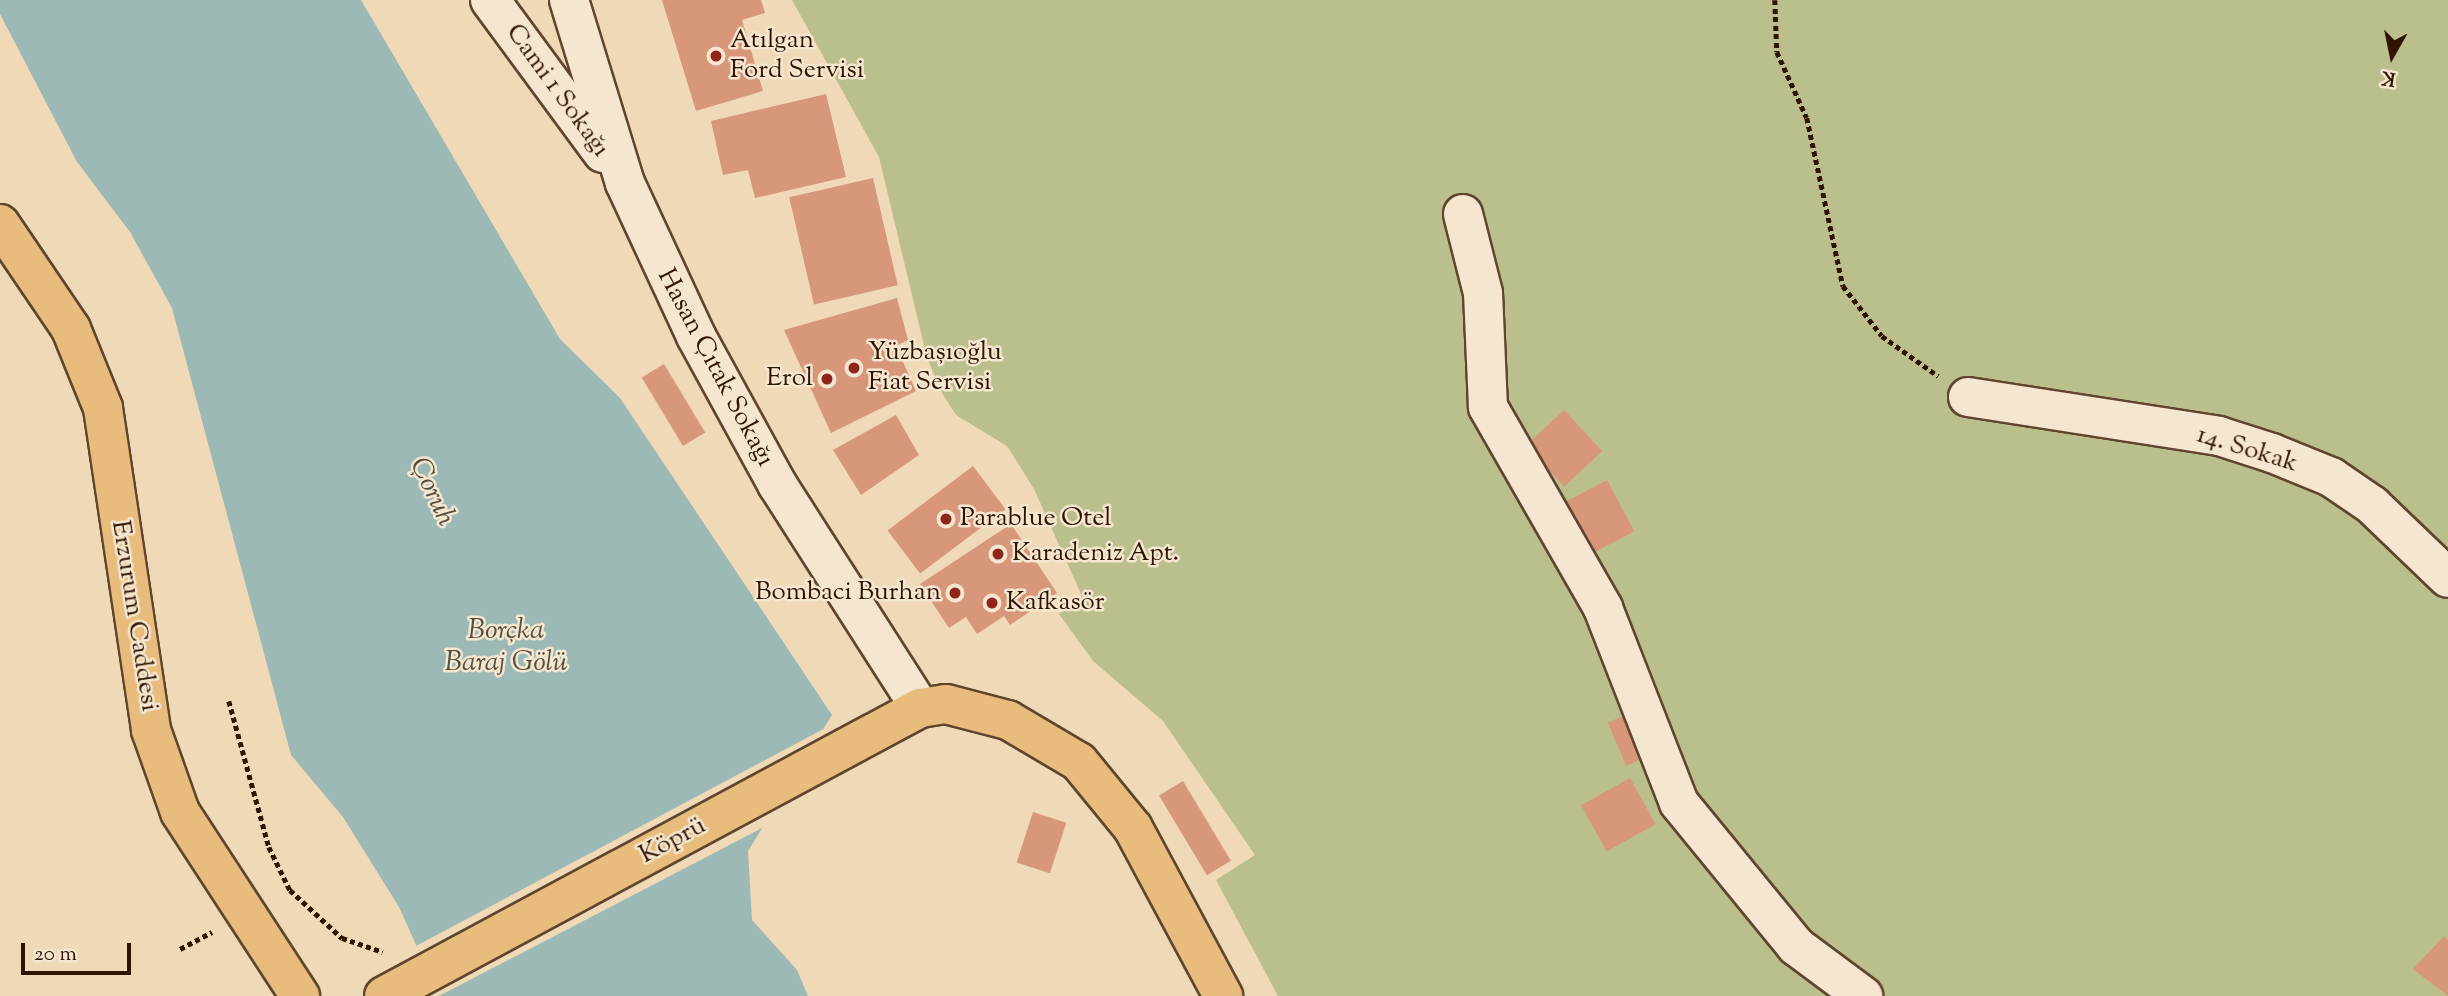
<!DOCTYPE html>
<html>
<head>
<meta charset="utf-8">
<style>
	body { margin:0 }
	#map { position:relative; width:2448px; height:996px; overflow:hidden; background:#efd9b7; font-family:"Sorts Mill Goudy",serif }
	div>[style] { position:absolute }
	.green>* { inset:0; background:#bbbf8d }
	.water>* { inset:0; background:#9cb9b6 }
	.pier>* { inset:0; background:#efd9b7 }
	.building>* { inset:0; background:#d8977b; transform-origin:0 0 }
	.path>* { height:4.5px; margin-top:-2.25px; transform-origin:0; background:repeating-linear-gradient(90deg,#301400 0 5px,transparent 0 8.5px) }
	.roads { filter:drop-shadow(2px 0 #60452e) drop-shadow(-2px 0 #60452e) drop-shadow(0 2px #60452e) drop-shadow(0 -2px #60452e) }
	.minor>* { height:38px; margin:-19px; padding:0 19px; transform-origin:19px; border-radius:19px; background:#f5e6d0 }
	.major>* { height:38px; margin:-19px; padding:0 19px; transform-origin:19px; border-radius:19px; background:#e8bc7c }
	.dots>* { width:19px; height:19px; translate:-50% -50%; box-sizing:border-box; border:4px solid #f5e6d0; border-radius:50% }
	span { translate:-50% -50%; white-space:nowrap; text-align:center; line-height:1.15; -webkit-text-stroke:5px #f5e6d0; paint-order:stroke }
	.poi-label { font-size:26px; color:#301400 }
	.left { translate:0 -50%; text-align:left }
	.right { translate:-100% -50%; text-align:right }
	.street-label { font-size:26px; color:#301400 }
	.water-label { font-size:28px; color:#564e40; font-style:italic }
	.north { position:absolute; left:2357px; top:21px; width:70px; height:70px; -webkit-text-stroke:5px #f5e6d0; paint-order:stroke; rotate:189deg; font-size:19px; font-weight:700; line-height:28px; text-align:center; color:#301400 }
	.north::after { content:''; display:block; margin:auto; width:24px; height:32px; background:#301400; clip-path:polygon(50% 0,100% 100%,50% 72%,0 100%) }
	.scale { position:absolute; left:21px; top:943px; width:110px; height:32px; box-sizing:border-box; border:4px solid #301400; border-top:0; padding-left:9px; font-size:21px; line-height:24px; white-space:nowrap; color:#301400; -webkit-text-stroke:5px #f5e6d0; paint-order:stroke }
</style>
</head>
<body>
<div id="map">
	<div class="green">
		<div style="clip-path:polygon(792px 0,2448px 0,2448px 996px,1278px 996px,1216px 880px,1255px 855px,1163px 721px,1093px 661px,1059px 614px,1082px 596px,1034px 489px,1007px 446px,956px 415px,943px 395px,927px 358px,879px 157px)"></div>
	</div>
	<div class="water">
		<div style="clip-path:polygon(0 0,361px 0,560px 339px,620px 398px,832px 715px,748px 851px,752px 920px,797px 970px,808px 996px,439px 996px,399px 907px,343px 817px,291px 755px,172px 308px,130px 232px,77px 162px,0 14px)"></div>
	</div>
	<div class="pier">
		<div style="clip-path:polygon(829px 726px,768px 825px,439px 996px,416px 946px)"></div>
	</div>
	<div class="building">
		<div style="clip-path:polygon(662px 0,761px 0,765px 13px,742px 20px,763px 91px,696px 111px)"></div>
		<div style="clip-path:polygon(826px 94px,846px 177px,755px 198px,748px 170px,723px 175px,711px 121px)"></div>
		<div style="left:873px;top:178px;width:110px;height:86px;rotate:77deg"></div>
		<div style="clip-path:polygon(897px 298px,908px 340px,896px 346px,916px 391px,831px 433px,784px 330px)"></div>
		<div style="left:664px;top:364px;width:80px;height:26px;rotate:59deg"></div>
		<div style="left:1564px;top:410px;width:56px;height:52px;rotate:47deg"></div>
		<div style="clip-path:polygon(896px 415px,919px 455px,861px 495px,833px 450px)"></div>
		<div style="left:973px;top:466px;width:54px;height:107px;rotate:53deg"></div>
		<div style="left:1607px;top:480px;width:58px;height:49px;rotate:62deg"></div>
		<div style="clip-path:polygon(1011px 524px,1057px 593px,1010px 625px,1004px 616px,977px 634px,966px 617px,949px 628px,920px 584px)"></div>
		<div style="left:1628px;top:714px;width:47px;height:22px;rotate:67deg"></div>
		<div style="left:1630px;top:778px;width:53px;height:56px;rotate:61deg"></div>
		<div style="left:1183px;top:781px;width:93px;height:28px;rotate:59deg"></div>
		<div style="left:1033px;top:812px;width:35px;height:53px;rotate:18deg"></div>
		<div style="clip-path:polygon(2444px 936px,2448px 940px,2448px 996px,2413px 969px)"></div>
	</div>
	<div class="path">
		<div style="left:1775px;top:0;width:52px;rotate:87.8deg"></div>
		<div style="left:1777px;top:52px;width:72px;rotate:65.6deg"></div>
		<div style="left:1807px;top:118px;width:172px;rotate:77.9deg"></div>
		<div style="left:1843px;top:286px;width:63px;rotate:52deg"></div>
		<div style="left:1882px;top:336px;width:69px;rotate:35.5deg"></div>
		<div style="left:229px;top:701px;width:151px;rotate:74.7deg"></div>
		<div style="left:269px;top:847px;width:48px;rotate:64deg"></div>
		<div style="left:290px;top:890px;width:71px;rotate:42.7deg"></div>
		<div style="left:342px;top:938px;width:43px;rotate:18.9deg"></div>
		<div style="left:180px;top:949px;width:36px;rotate:-28deg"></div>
	</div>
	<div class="roads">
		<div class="minor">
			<div style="left:490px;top:0;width:190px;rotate:53.6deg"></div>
			<div style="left:569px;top:0;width:191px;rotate:73deg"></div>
			<div style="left:625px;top:183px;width:169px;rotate:65.1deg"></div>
			<div style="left:696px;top:336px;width:169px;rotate:61.3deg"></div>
			<div style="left:777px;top:484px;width:266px;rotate:57.4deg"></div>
			<div style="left:1463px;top:214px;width:81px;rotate:75.8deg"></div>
			<div style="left:1483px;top:293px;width:114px;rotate:87.5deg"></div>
			<div style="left:1488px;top:407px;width:232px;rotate:60.2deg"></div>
			<div style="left:1603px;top:608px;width:209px;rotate:68.7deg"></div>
			<div style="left:1679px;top:803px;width:185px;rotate:50.7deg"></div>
			<div style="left:1796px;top:946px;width:84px;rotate:36.7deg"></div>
			<div style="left:1968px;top:397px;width:254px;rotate:8.8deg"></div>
			<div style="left:2219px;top:436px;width:56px;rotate:17.8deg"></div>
			<div style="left:2272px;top:453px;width:64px;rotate:22.1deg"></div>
			<div style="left:2331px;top:477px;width:50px;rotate:34.3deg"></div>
			<div style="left:2372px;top:505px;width:105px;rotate:43.8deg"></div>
		</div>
		<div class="major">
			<div style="left:0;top:224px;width:127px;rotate:55.9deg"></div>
			<div style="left:71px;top:329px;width:85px;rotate:67.9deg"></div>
			<div style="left:103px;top:408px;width:326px;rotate:81.5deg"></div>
			<div style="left:151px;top:730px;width:87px;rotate:70.5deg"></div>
			<div style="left:180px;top:812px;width:220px;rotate:56.9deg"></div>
			<div style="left:384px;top:996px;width:608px;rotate:-28.25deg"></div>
			<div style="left:920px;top:708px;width:26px;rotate:-9deg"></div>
			<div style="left:946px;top:704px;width:64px;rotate:14.5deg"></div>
			<div style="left:1008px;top:720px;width:82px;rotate:30.6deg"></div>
			<div style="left:1079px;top:762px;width:85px;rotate:50.7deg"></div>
			<div style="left:1133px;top:828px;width:191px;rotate:61.8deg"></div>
		</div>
	</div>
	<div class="dots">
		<div style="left:716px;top:56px;background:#8f2418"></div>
		<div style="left:854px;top:368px;background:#8f2418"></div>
		<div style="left:827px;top:379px;background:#8f2418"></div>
		<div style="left:946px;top:519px;background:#8f2418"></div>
		<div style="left:998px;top:554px;background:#8f2418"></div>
		<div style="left:955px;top:593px;background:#8f2418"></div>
		<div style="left:992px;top:603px;background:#8f2418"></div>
	</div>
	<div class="poi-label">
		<span class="left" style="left:730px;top:56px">Atılgan<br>Ford Servisi</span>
		<span class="left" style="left:868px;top:368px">Yüzbaşıoğlu<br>Fiat Servisi</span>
		<span class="right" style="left:813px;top:379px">Erol</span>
		<span class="left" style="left:960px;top:519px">Parablue Otel</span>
		<span class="left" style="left:1012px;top:554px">Karadeniz Apt.</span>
		<span class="right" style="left:941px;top:593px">Bombaci Burhan</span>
		<span class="left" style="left:1006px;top:603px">Kafkasör</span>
	</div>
	<div class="street-label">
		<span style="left:557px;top:91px;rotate:54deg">Cami 1 Sokağı</span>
		<span style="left:715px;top:368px;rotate:62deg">Hasan Çıtak Sokağı</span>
		<span style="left:2247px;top:450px;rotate:17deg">14. Sokak</span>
		<span style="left:134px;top:616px;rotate:81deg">Erzurum Caddesi</span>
		<span style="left:673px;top:841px;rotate:-28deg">Köprü</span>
	</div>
	<div class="water-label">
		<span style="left:432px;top:492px;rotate:65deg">Çoruh</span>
		<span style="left:506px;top:647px">Borçka<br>Baraj Gölü</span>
	</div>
	<div class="north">K</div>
	<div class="scale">20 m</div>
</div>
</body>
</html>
